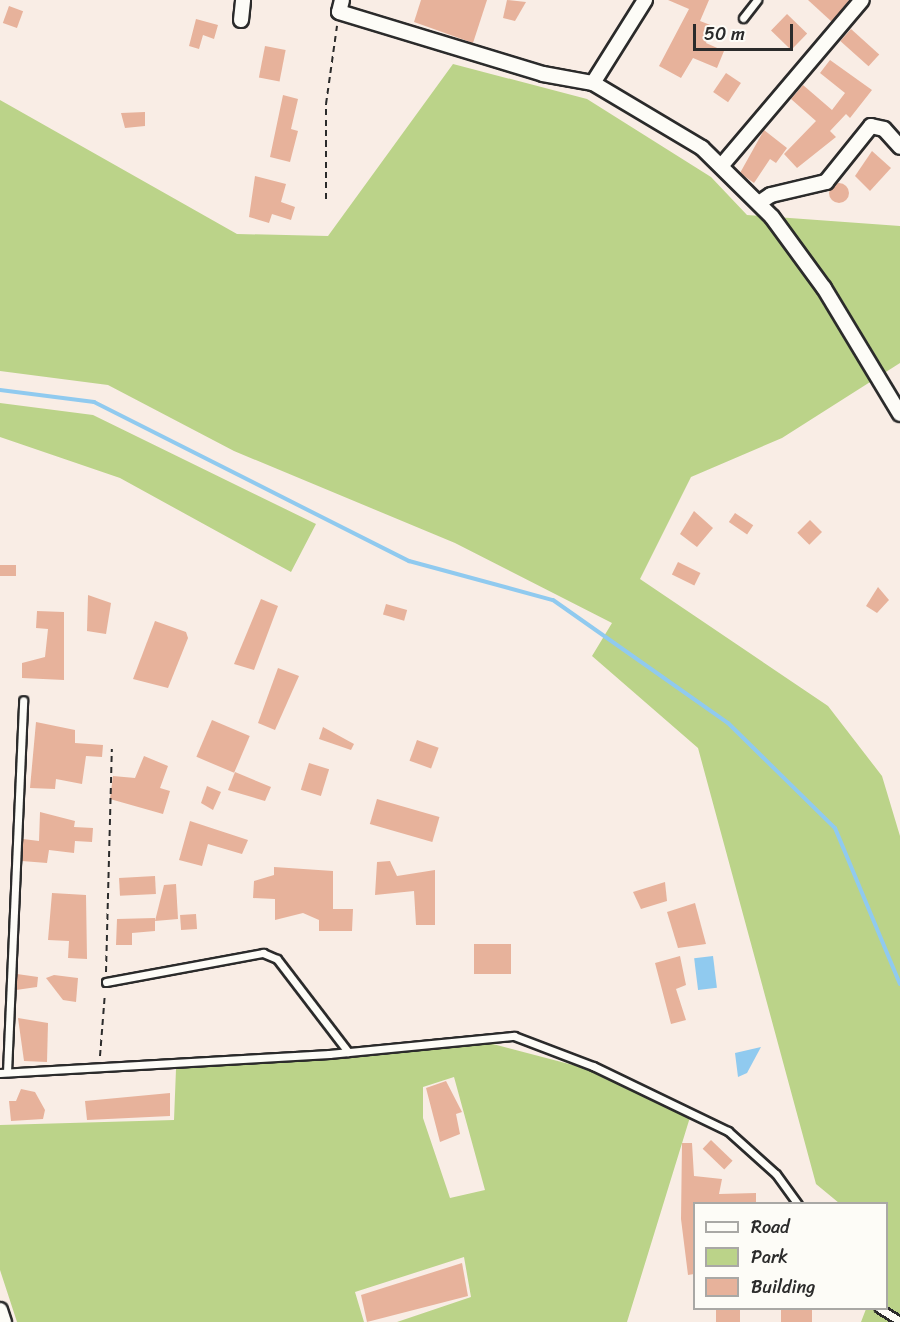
<!DOCTYPE html>
<html>
<head>
<meta charset="utf-8">
<style>
	body { margin:0 }
	#map { position:relative; width:900px; height:1322px; overflow:hidden; background:#f9ede5; font-family:Sriracha,sans-serif }
	div>[style] { position:absolute }
	.green>* { inset:0; background:#bbd389 }
	.water>* { inset:0; background:#90caef; transform-origin:0 0 }
	.stream>* { height:4px; margin:-2px; padding:0 2px; transform-origin:2px; border-radius:2px; background:#90caef }
	.building>* { inset:0; background:#e7b29b; transform-origin:0 0 }
	.round { border-radius:50% }
	.path>* { height:2px; margin-top:-1px; transform-origin:0; background:repeating-linear-gradient(90deg,#2b2b2b 0 6px,transparent 0 10.5px) }
	.roads { filter:drop-shadow(2px 0 #2b2b2b) drop-shadow(-2px 0 #2b2b2b) drop-shadow(0 2px #2b2b2b) drop-shadow(0 -2px #2b2b2b) }
	.lane>* { height:7px; margin:-3.5px; padding:0 3.5px; transform-origin:3.5px; border-radius:3.5px; background:#fdfcf7 }
	.street>* { height:14px; margin:-7px; padding:0 7px; transform-origin:7px; border-radius:7px; background:#fdfcf7 }
	span { translate:-50% -50%; white-space:nowrap; text-align:center; line-height:1.15; -webkit-text-stroke:5px #fdfcf7; paint-order:stroke }
	.legend { position:absolute; left:693px; top:1202px; width:195px; height:108px; box-sizing:border-box; background:#fdfcf7; border:2px solid #a9a8a5; margin:0; padding:8px 10px; list-style:none; font-size:18px; color:#2b2b2b }
	.legend li { display:flex; align-items:center; gap:12px; height:30px }
	.legend b { width:30px; border:2px solid #a9a8a5 }
	.scale { position:absolute; left:693px; top:24px; width:100px; height:27px; box-sizing:border-box; border:3px solid #2b2b2b; border-top:0; padding-left:8px; font-size:18px; line-height:21px; white-space:nowrap; color:#2b2b2b; -webkit-text-stroke:4px #fdfcf7; paint-order:stroke }
</style>
</head>
<body>
<div id="map">
	<div class="green">
		<div style="clip-path:polygon(453px 64px,587px 99px,711px 177px,747px 215px,900px 226px,900px 363px,782px 438px,691px 477px,640px 579px,828px 706px,882px 776px,900px 836px,900px 1322px,861px 1322px,866px 1309px,886px 1308px,886px 1204px,839px 1203px,816px 1184px,698px 748px,592px 656px,612px 623px,455px 543px,234px 451px,108px 385px,0 371px,0 100px,237px 234px,328px 236px)"></div>
		<div style="clip-path:polygon(0 403px,93px 415px,316px 524px,291px 572px,120px 478px,0 437px)"></div>
		<div style="clip-path:polygon(evenodd,489px 1043px,592px 1070px,691px 1114px,627px 1322px,397px 1322px,471px 1297px,464px 1257px,355px 1292px,364px 1322px,17px 1322px,0 1270px,0 1125px,174px 1120px,176px 1069px,489px 1043px,454px 1077px,485px 1190px,450px 1198px,423px 1118px,423px 1087px,454px 1077px)"></div>
	</div>
	<div class="water">
		<div style="left:713px;top:956px;width:32px;height:19px;rotate:83deg"></div>
		<div style="clip-path:polygon(761px 1047px,747px 1073px,738px 1077px,735px 1053px)"></div>
	</div>
	<div class="stream">
		<div style="left:0;top:390px;width:95px;rotate:7.3deg"></div>
		<div style="left:94px;top:402px;width:353px;rotate:26.8deg"></div>
		<div style="left:409px;top:561px;width:149px;rotate:15.2deg"></div>
		<div style="left:553px;top:600px;width:214px;rotate:35.1deg"></div>
		<div style="left:728px;top:723px;width:150px;rotate:44.5deg"></div>
		<div style="left:835px;top:828px;width:169px;rotate:67.4deg"></div>
	</div>
	<div class="building">
		<div style="clip-path:polygon(421px 0,487px 0,473px 43px,414px 22px)"></div>
		<div style="clip-path:polygon(507px 0,526px 2px,515px 21px,503px 18px)"></div>
		<div style="clip-path:polygon(668px 0,709px 0,700px 21px,713px 26px,706px 43px,724px 51px,717px 68px,693px 58px,681px 78px,659px 66px,689px 9px)"></div>
		<div style="clip-path:polygon(808px 0,849px 0,832px 22px)"></div>
		<div style="left:9px;top:6px;width:15px;height:18px;rotate:20deg"></div>
		<div style="left:787px;top:14px;width:28px;height:23px;rotate:44deg"></div>
		<div style="clip-path:polygon(196px 19px,218px 25px,214px 39px,203px 35px,199px 49px,189px 46px)"></div>
		<div style="left:851px;top:29px;width:38px;height:16px;rotate:42deg"></div>
		<div style="left:265px;top:46px;width:21px;height:32px;rotate:11deg"></div>
		<div style="clip-path:polygon(830px 60px,872px 90px,850px 118px,846px 114px,830px 131px,836px 137px,797px 168px,784px 154px,816px 121px,791px 99px,803px 85px,832px 110px,845px 93px,820px 73px)"></div>
		<div style="left:726px;top:73px;width:18px;height:23px;rotate:34deg"></div>
		<div style="clip-path:polygon(283px 95px,298px 99px,291px 129px,298px 131px,290px 162px,270px 157px)"></div>
		<div style="clip-path:polygon(145px 112px,145px 126px,125px 128px,121px 113px)"></div>
		<div style="clip-path:polygon(764px 130px,787px 148px,776px 163px,770px 159px,754px 183px,740px 173px)"></div>
		<div style="clip-path:polygon(872px 151px,891px 168px,870px 191px,855px 176px)"></div>
		<div style="clip-path:polygon(255px 176px,286px 184px,281px 202px,295px 207px,291px 220px,272px 214px,269px 223px,249px 217px)"></div>
		<div class="round" style="left:829px;top:183px;width:20px;height:20px"></div>
		<div style="clip-path:polygon(694px 511px,713px 528px,697px 547px,680px 534px)"></div>
		<div style="left:735px;top:513px;width:22px;height:11px;rotate:34deg"></div>
		<div style="left:810px;top:520px;width:17px;height:18px;rotate:45deg"></div>
		<div style="left:678px;top:562px;width:25px;height:14px;rotate:26deg"></div>
		<div style="left:0;top:565px;width:16px;height:11px"></div>
		<div style="clip-path:polygon(878px 587px,889px 600px,877px 613px,866px 606px)"></div>
		<div style="clip-path:polygon(88px 595px,111px 603px,106px 634px,87px 631px)"></div>
		<div style="clip-path:polygon(261px 599px,278px 606px,254px 670px,234px 664px)"></div>
		<div style="left:386px;top:604px;width:22px;height:11px;rotate:16deg"></div>
		<div style="clip-path:polygon(37px 611px,64px 612px,64px 680px,22px 678px,22px 663px,45px 657px,48px 629px,36px 628px)"></div>
		<div style="clip-path:polygon(155px 621px,186px 632px,188px 638px,168px 688px,133px 679px)"></div>
		<div style="clip-path:polygon(278px 668px,299px 676px,275px 730px,258px 723px)"></div>
		<div style="left:212px;top:720px;width:41px;height:40px;rotate:23deg"></div>
		<div style="clip-path:polygon(36px 722px,75px 730px,75px 743px,103px 745px,102px 757px,86px 756px,82px 784px,56px 779px,55px 789px,30px 788px)"></div>
		<div style="clip-path:polygon(323px 727px,354px 744px,351px 750px,319px 739px)"></div>
		<div style="left:417px;top:740px;width:23px;height:22px;rotate:20deg"></div>
		<div style="clip-path:polygon(144px 756px,168px 766px,160px 788px,170px 791px,163px 814px,110px 799px,113px 776px,135px 778px)"></div>
		<div style="left:309px;top:763px;width:21px;height:28px;rotate:17deg"></div>
		<div style="clip-path:polygon(235px 772px,271px 787px,265px 801px,228px 790px)"></div>
		<div style="clip-path:polygon(207px 786px,221px 792px,213px 810px,201px 803px)"></div>
		<div style="left:377px;top:799px;width:65px;height:26px;rotate:16deg"></div>
		<div style="clip-path:polygon(40px 812px,75px 821px,74px 827px,93px 828px,92px 842px,75px 841px,74px 853px,49px 850px,47px 863px,22px 861px,23px 839px,39px 841px)"></div>
		<div style="clip-path:polygon(190px 821px,248px 840px,242px 854px,208px 844px,202px 866px,179px 860px)"></div>
		<div style="clip-path:polygon(390px 861px,397px 876px,435px 870px,435px 925px,416px 925px,414px 891px,375px 895px,377px 862px)"></div>
		<div style="clip-path:polygon(274px 867px,333px 871px,333px 909px,353px 909px,352px 931px,319px 931px,319px 920px,303px 913px,275px 920px,275px 899px,253px 898px,254px 881px,274px 875px)"></div>
		<div style="left:155px;top:876px;width:18px;height:36px;rotate:87deg"></div>
		<div style="clip-path:polygon(665px 882px,667px 901px,641px 909px,633px 892px)"></div>
		<div style="clip-path:polygon(176px 884px,178px 919px,155px 921px,164px 885px)"></div>
		<div style="clip-path:polygon(52px 893px,86px 895px,87px 959px,68px 958px,69px 941px,48px 940px)"></div>
		<div style="clip-path:polygon(695px 903px,706px 944px,678px 948px,667px 912px)"></div>
		<div style="left:196px;top:914px;width:15px;height:16px;rotate:86deg"></div>
		<div style="clip-path:polygon(155px 918px,155px 931px,132px 933px,132px 945px,116px 945px,117px 919px)"></div>
		<div style="left:474px;top:944px;width:37px;height:30px"></div>
		<div style="clip-path:polygon(680px 956px,686px 985px,676px 989px,686px 1020px,671px 1024px,655px 963px)"></div>
		<div style="clip-path:polygon(17px 974px,38px 977px,37px 987px,16px 990px)"></div>
		<div style="clip-path:polygon(54px 975px,78px 978px,76px 1002px,63px 1000px,46px 978px)"></div>
		<div style="clip-path:polygon(18px 1018px,48px 1023px,47px 1062px,24px 1061px)"></div>
		<div style="clip-path:polygon(446px 1081px,462px 1112px,456px 1114px,460px 1134px,440px 1142px,426px 1088px)"></div>
		<div style="clip-path:polygon(21px 1089px,35px 1092px,45px 1110px,43px 1119px,11px 1121px,9px 1101px,16px 1101px)"></div>
		<div style="clip-path:polygon(170px 1093px,170px 1116px,87px 1120px,85px 1101px)"></div>
		<div style="left:711px;top:1140px;width:30px;height:12px;rotate:44deg"></div>
		<div style="clip-path:polygon(682px 1143px,692px 1143px,694px 1176px,722px 1179px,719px 1194px,756px 1193px,756px 1203px,694px 1203px,694px 1274px,688px 1275px,681px 1219px)"></div>
		<div style="clip-path:polygon(462px 1263px,468px 1296px,367px 1322px,361px 1295px)"></div>
		<div style="left:716px;top:1308px;width:24px;height:14px"></div>
		<div style="left:781px;top:1308px;width:31px;height:14px"></div>
	</div>
	<div class="path">
		<div style="left:326px;top:199px;width:95px;rotate:-90deg"></div>
		<div style="left:326px;top:104px;width:79px;rotate:-82deg"></div>
		<div style="left:106px;top:972px;width:223px;rotate:-88.5deg"></div>
		<div style="left:100px;top:1056px;width:63px;rotate:-85.5deg"></div>
	</div>
	<div class="roads">
		<div class="lane">
			<div style="left:743px;top:18px;width:23px;rotate:-52deg"></div>
			<div style="left:106px;top:982px;width:160px;rotate:-10.5deg"></div>
			<div style="left:263px;top:953px;width:15px;rotate:23deg"></div>
			<div style="left:277px;top:959px;width:117px;rotate:52.6deg"></div>
			<div style="left:7px;top:1072px;width:372px;rotate:-87.5deg"></div>
			<div style="left:0;top:1073px;width:330px;rotate:-3.3deg"></div>
			<div style="left:329px;top:1054px;width:186px;rotate:-5.6deg"></div>
			<div style="left:514px;top:1036px;width:85px;rotate:20.8deg"></div>
			<div style="left:593px;top:1066px;width:150px;rotate:25.7deg"></div>
			<div style="left:728px;top:1131px;width:64px;rotate:41.9deg"></div>
			<div style="left:776px;top:1174px;width:37px;rotate:54deg"></div>
			<div style="left:879px;top:1308px;width:25px;rotate:32deg"></div>
		</div>
		<div class="street">
			<div style="left:342px;top:0;width:12px;rotate:104deg"></div>
			<div style="left:339px;top:12px;width:213px;rotate:16.9deg"></div>
			<div style="left:543px;top:74px;width:51px;rotate:10.2deg"></div>
			<div style="left:593px;top:83px;width:127px;rotate:30.8deg"></div>
			<div style="left:702px;top:148px;width:98px;rotate:44.6deg"></div>
			<div style="left:772px;top:217px;width:88px;rotate:53.8deg"></div>
			<div style="left:824px;top:288px;width:147px;rotate:58.9deg"></div>
			<div style="left:241px;top:20px;width:20px;rotate:-84deg"></div>
			<div style="left:593px;top:83px;width:98px;rotate:-57.9deg"></div>
			<div style="left:722px;top:165px;width:216px;rotate:-49.7deg"></div>
			<div style="left:759px;top:203px;width:14px;rotate:-34deg"></div>
			<div style="left:771px;top:195px;width:57px;rotate:-13.3deg"></div>
			<div style="left:826px;top:182px;width:72px;rotate:-51.2deg"></div>
			<div style="left:871px;top:126px;width:13px;rotate:13deg"></div>
			<div style="left:884px;top:129px;width:24px;rotate:48deg"></div>
			<div style="left:0;top:1310px;width:13px;rotate:72deg"></div>
		</div>
	</div>
	<ul class="legend">
	<li><b style="height:8px;background:#fdfcf7"></b>Road</li>
	<li><b style="height:16px;background:#bbd389"></b>Park</li>
	<li><b style="height:16px;background:#e7b29b"></b>Building</li>
	</ul>
	<div class="scale">50 m</div>
</div>
</body>
</html>
